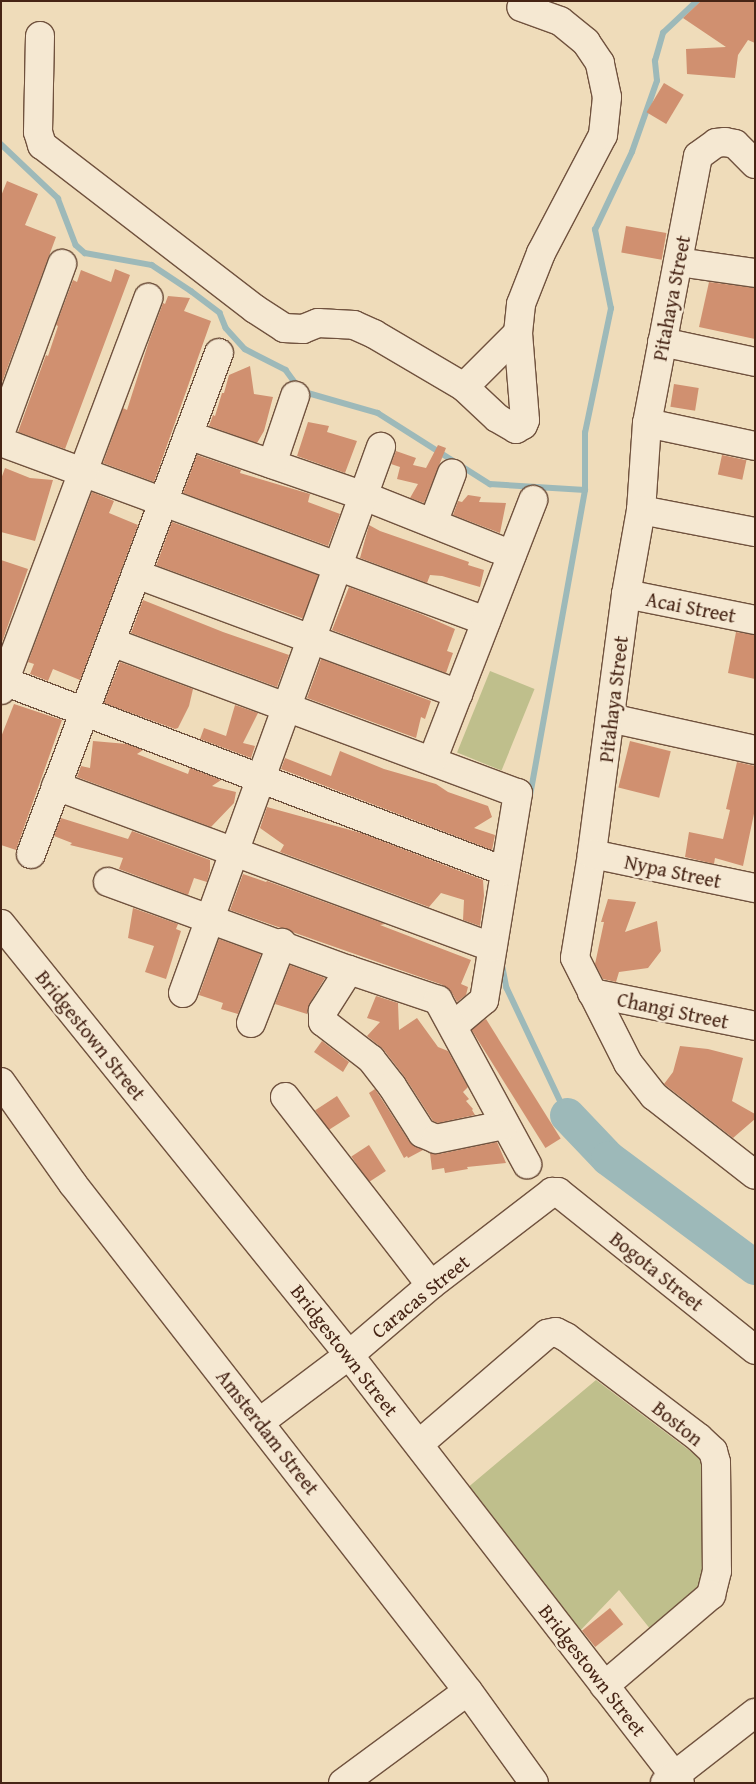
<!DOCTYPE html>
<html>
<head>
<meta charset="utf-8">
<style>
	body { margin:0 }
	#map { position:relative; width:756px; height:1784px; overflow:hidden; background:#efdcba; font-family:"Gentium Book Plus",serif }
	div>[style] { position:absolute }
	.green>* { inset:0; background:#bfbf8c; transform-origin:0 0 }
	.stream>* { height:5.5px; margin:-2.75px; padding:0 2.75px; transform-origin:2.75px; border-radius:2.75px; background:#9db9b9 }
	.river>* { height:35px; margin:-17.5px; padding:0 17.5px; transform-origin:17.5px; border-radius:17.5px; background:#9db9b9 }
	.building>* { inset:0; background:#d09070; transform-origin:0 0 }
	.roads { filter:drop-shadow(1px 0 #70523e) drop-shadow(-1px 0 #70523e) drop-shadow(0 1px #70523e) drop-shadow(0 -1px #70523e) }
	.minor>* { height:28px; margin:-14px; padding:0 14px; transform-origin:14px; border-radius:14px; background:#f5e8d2 }
	span { translate:-50% -50%; white-space:nowrap; text-align:center; line-height:1.15; -webkit-text-stroke:5px #f5e8d2; paint-order:stroke }
	.street-label { font-size:20px; color:#462415 }
	.frame { position:absolute; inset:0; border:2px solid #462415; pointer-events:none }
</style>
</head>
<body>
<div id="map">
	<div class="green">
		<div style="left:490px;top:671px;width:48px;height:88px;rotate:22deg"></div>
		<div style="clip-path:polygon(596px 1380px,702px 1460px,710px 1583px,655px 1635px,619px 1590px,577px 1634px,466px 1489px)"></div>
	</div>
	<div class="stream">
		<div style="left:1px;top:144px;width:79px;rotate:43.5deg"></div>
		<div style="left:58px;top:198px;width:50px;rotate:69deg"></div>
		<div style="left:76px;top:245px;width:12px;rotate:42deg"></div>
		<div style="left:85px;top:253px;width:68px;rotate:10.2deg"></div>
		<div style="left:152px;top:265px;width:47px;rotate:33.7deg"></div>
		<div style="left:191px;top:291px;width:36px;rotate:37deg"></div>
		<div style="left:220px;top:313px;width:16px;rotate:68deg"></div>
		<div style="left:226px;top:328px;width:28px;rotate:48deg"></div>
		<div style="left:245px;top:349px;width:46px;rotate:27.1deg"></div>
		<div style="left:286px;top:370px;width:26px;rotate:54deg"></div>
		<div style="left:301px;top:391px;width:80px;rotate:15.9deg"></div>
		<div style="left:378px;top:413px;width:133px;rotate:32.4deg"></div>
		<div style="left:490px;top:484px;width:95px;rotate:3.6deg"></div>
		<div style="left:530px;top:796px;width:311px;rotate:-79.8deg"></div>
		<div style="left:585px;top:490px;width:57px;rotate:-90deg"></div>
		<div style="left:585px;top:433px;width:127px;rotate:-78.2deg"></div>
		<div style="left:611px;top:309px;width:81px;rotate:-101.4deg"></div>
		<div style="left:595px;top:230px;width:86px;rotate:-64.6deg"></div>
		<div style="left:632px;top:152px;width:75px;rotate:-70.6deg"></div>
		<div style="left:657px;top:81px;width:20px;rotate:-96deg"></div>
		<div style="left:655px;top:61px;width:29px;rotate:-74deg"></div>
		<div style="left:663px;top:33px;width:47px;rotate:-43.3deg"></div>
		<div style="left:502px;top:963px;width:25px;rotate:79deg"></div>
		<div style="left:507px;top:988px;width:140px;rotate:64.7deg"></div>
	</div>
	<div class="river">
		<div style="left:567px;top:1115px;width:59px;rotate:46.4deg"></div>
		<div style="left:608px;top:1158px;width:183px;rotate:36.6deg"></div>
	</div>
	<div class="building">
		<div style="clip-path:polygon(701px 1px,755px 1px,755px 43px,748px 40px,738px 55px,735px 78px,687px 74px,686px 49px,726px 47px,683px 18px)"></div>
		<div style="left:664px;top:83px;width:23px;height:34px;rotate:31deg"></div>
		<div style="clip-path:polygon(7px 181px,38px 194px,25px 225px,56px 237px,1px 385px,1px 196px)"></div>
		<div style="left:626px;top:226px;width:41px;height:27px;rotate:10deg"></div>
		<div style="clip-path:polygon(115px 269px,130px 275px,65px 449px,18px 432px,46px 355px,48px 356px,58px 326px,56px 325px,73px 280px,77px 282px,81px 270px,111px 282px)"></div>
		<div style="clip-path:polygon(709px 282px,755px 288px,755px 339px,699px 327px)"></div>
		<div style="clip-path:polygon(168px 296px,190px 298px,184px 311px,211px 321px,154px 482px,103px 463px,123px 408px,127px 410px,149px 341px,163px 303px,165px 304px)"></div>
		<div style="clip-path:polygon(250px 366px,254px 394px,273px 397px,264px 431px,257px 443px,209px 426px,213px 415px,215px 416px,222px 393px,224px 393px,229px 375px)"></div>
		<div style="left:674px;top:384px;width:25px;height:23px;rotate:9deg"></div>
		<div style="clip-path:polygon(308px 422px,329px 426px,327px 432px,357px 441px,345px 473px,297px 456px)"></div>
		<div style="clip-path:polygon(438px 445px,446px 448px,424px 503px,410px 498px,418px 484px,397px 479px,400px 467px,391px 464px,396px 451px,416px 458px,413px 465px,426px 468px)"></div>
		<div style="clip-path:polygon(197px 455px,241px 470px,240px 473px,310px 494px,308px 502px,340px 514px,328px 546px,183px 493px)"></div>
		<div style="left:722px;top:455px;width:25px;height:20px;rotate:12deg"></div>
		<div style="clip-path:polygon(5px 468px,30px 478px,53px 480px,35px 541px,1px 532px,1px 479px)"></div>
		<div style="clip-path:polygon(92px 492px,114px 501px,109px 513px,138px 525px,80px 680px,53px 669px,48px 681px,30px 674px,34px 664px,28px 662px)"></div>
		<div style="clip-path:polygon(468px 495px,481px 497px,479px 502px,506px 503px,500px 533px,453px 515px,458px 501px,462px 502px)"></div>
		<div style="left:172px;top:522px;width:156px;height:46px;rotate:20deg"></div>
		<div style="clip-path:polygon(369px 525px,380px 531px,469px 562px,468px 565px,484px 570px,480px 587px,442px 576px,430px 575px,427px 583px,360px 558px)"></div>
		<div style="clip-path:polygon(1px 560px,28px 569px,1px 645px)"></div>
		<div style="clip-path:polygon(349px 587px,421px 614px,455px 629px,447px 651px,453px 653px,446px 673px,332px 630px)"></div>
		<div style="clip-path:polygon(143px 600px,223px 632px,289px 655px,277px 687px,131px 633px)"></div>
		<div style="clip-path:polygon(736px 632px,755px 635px,755px 679px,728px 673px)"></div>
		<div style="clip-path:polygon(321px 659px,431px 701px,425px 719px,421px 717px,416px 738px,307px 698px)"></div>
		<div style="clip-path:polygon(120px 662px,193px 689px,189px 706px,178px 728px,175px 729px,104px 703px)"></div>
		<div style="clip-path:polygon(14px 704px,62px 720px,16px 850px,1px 845px,1px 737px)"></div>
		<div style="clip-path:polygon(235px 705px,258px 713px,243px 743px,255px 746px,251px 758px,200px 739px,204px 728px,226px 736px)"></div>
		<div style="clip-path:polygon(93px 741px,127px 744px,143px 750px,137px 754px,188px 774px,190px 768px,221px 780px,212px 786px,236px 792px,234px 803px,211px 827px,77px 777px,81px 766px,90px 768px)"></div>
		<div style="left:630px;top:741px;width:42px;height:48px;rotate:14deg"></div>
		<div style="clip-path:polygon(340px 751px,384px 769px,436px 784px,448px 792px,488px 806px,492px 817px,474px 828px,495px 835px,492px 850px,281px 769px,285px 758px,331px 776px)"></div>
		<div style="clip-path:polygon(737px 762px,755px 766px,755px 809px,743px 866px,715px 858px,714px 864px,685px 857px,689px 832px,723px 839px,730px 810px,726px 809px)"></div>
		<div style="clip-path:polygon(267px 807px,361px 833px,483px 880px,484px 896px,480px 926px,463px 920px,464px 900px,441px 893px,429px 907px,280px 852px,284px 845px,260px 828px)"></div>
		<div style="clip-path:polygon(61px 818px,128px 839px,132px 831px,210px 860px,210px 871px,207px 882px,194px 878px,188px 895px,119px 869px,123px 858px,70px 845px,72px 843px,54px 836px)"></div>
		<div style="clip-path:polygon(243px 874px,266px 882px,267px 881px,385px 924px,380px 925px,471px 960px,461px 984px,468px 987px,466px 995px,457px 1002px,452px 993px,443px 985px,230px 910px)"></div>
		<div style="clip-path:polygon(608px 899px,636px 902px,625px 932px,657px 921px,661px 951px,648px 968px,619px 972px,616px 982px,603px 979px,595px 964px,604px 922px,601px 922px)"></div>
		<div style="clip-path:polygon(133px 908px,178px 924px,176px 929px,181px 931px,166px 979px,145px 972px,154px 946px,128px 938px)"></div>
		<div style="clip-path:polygon(219px 939px,261px 954px,238px 1014px,221px 1009px,223px 1003px,199px 995px)"></div>
		<div style="clip-path:polygon(290px 965px,325px 978px,310px 1003px,307px 1014px,275px 1004px)"></div>
		<div style="clip-path:polygon(376px 996px,398px 1003px,399px 1030px,417px 1018px,438px 1047px,448px 1051px,468px 1087px,463px 1092px,469px 1099px,466px 1101px,473px 1109px,472px 1110px,475px 1115px,438px 1123px,433px 1121px,404px 1076px,383px 1049px,367px 1036px,380px 1022px,367px 1018px)"></div>
		<div style="left:486px;top:1019px;width:141px;height:18px;rotate:58deg"></div>
		<div style="clip-path:polygon(322px 1041px,349px 1062px,343px 1072px,314px 1052px)"></div>
		<div style="clip-path:polygon(680px 1046px,708px 1049px,743px 1058px,732px 1101px,755px 1114px,755px 1119px,733px 1138px,664px 1084px,673px 1072px)"></div>
		<div style="clip-path:polygon(375px 1089px,409px 1141px,423px 1150px,408px 1158px,407px 1156px,404px 1158px,369px 1093px)"></div>
		<div style="left:337px;top:1096px;width:24px;height:26px;rotate:57deg"></div>
		<div style="clip-path:polygon(497px 1142px,506px 1163px,467px 1167px,468px 1169px,445px 1173px,444px 1168px,432px 1170px,430px 1153px,439px 1154px)"></div>
		<div style="left:369px;top:1145px;width:31px;height:21px;rotate:57deg"></div>
		<div style="left:610px;top:1608px;width:21px;height:36px;rotate:51deg"></div>
	</div>
	<div class="roads">
		<div class="minor">
			<div style="left:40px;top:36px;width:96px;rotate:91.2deg"></div>
			<div style="left:38px;top:132px;width:14px;rotate:73deg"></div>
			<div style="left:42px;top:145px;width:269px;rotate:37.6deg"></div>
			<div style="left:255px;top:309px;width:35px;rotate:33deg"></div>
			<div style="left:284px;top:328px;width:19px;rotate:3deg"></div>
			<div style="left:303px;top:329px;width:16px;rotate:-22deg"></div>
			<div style="left:318px;top:323px;width:36px;rotate:3deg"></div>
			<div style="left:354px;top:325px;width:22px;rotate:24deg"></div>
			<div style="left:374px;top:334px;width:104px;rotate:30.5deg"></div>
			<div style="left:464px;top:387px;width:45px;rotate:43.2deg"></div>
			<div style="left:497px;top:418px;width:22px;rotate:30deg"></div>
			<div style="left:516px;top:429px;width:8px;rotate:-30deg"></div>
			<div style="left:523px;top:425px;width:5px;rotate:-68deg"></div>
			<div style="left:525px;top:420px;width:87px;rotate:-94.6deg"></div>
			<div style="left:518px;top:333px;width:29px;rotate:-84deg"></div>
			<div style="left:521px;top:304px;width:55px;rotate:-68.6deg"></div>
			<div style="left:541px;top:253px;width:133px;rotate:-62.3deg"></div>
			<div style="left:603px;top:135px;width:38px;rotate:-84deg"></div>
			<div style="left:607px;top:97px;width:35px;rotate:-102deg"></div>
			<div style="left:600px;top:63px;width:25px;rotate:-124deg"></div>
			<div style="left:586px;top:42px;width:33px;rotate:-141deg"></div>
			<div style="left:560px;top:21px;width:41px;rotate:-160.3deg"></div>
			<div style="left:755px;top:164px;width:28px;rotate:-135deg"></div>
			<div style="left:735px;top:144px;width:10px;rotate:-169deg"></div>
			<div style="left:725px;top:142px;width:9px;rotate:174deg"></div>
			<div style="left:716px;top:143px;width:22px;rotate:144deg"></div>
			<div style="left:698px;top:156px;width:272px;rotate:100.8deg"></div>
			<div style="left:647px;top:423px;width:87px;rotate:93.9deg"></div>
			<div style="left:641px;top:510px;width:85px;rotate:100.1deg"></div>
			<div style="left:626px;top:594px;width:262px;rotate:97.5deg"></div>
			<div style="left:592px;top:854px;width:105px;rotate:99.3deg"></div>
			<div style="left:575px;top:958px;width:118px;rotate:63.2deg"></div>
			<div style="left:628px;top:1063px;width:42px;rotate:51.8deg"></div>
			<div style="left:654px;top:1096px;width:128px;rotate:38deg"></div>
			<div style="left:678px;top:262px;width:78px;rotate:8.1deg"></div>
			<div style="left:662px;top:342px;width:95px;rotate:12.1deg"></div>
			<div style="left:464px;top:387px;width:76px;rotate:-45deg"></div>
			<div style="left:647px;top:423px;width:110px;rotate:12deg"></div>
			<div style="left:1px;top:431px;width:178px;rotate:-69.9deg"></div>
			<div style="left:188px;top:435px;width:186px;rotate:19.1deg"></div>
			<div style="left:364px;top:496px;width:159px;rotate:21.7deg"></div>
			<div style="left:1px;top:442px;width:517px;rotate:20.26deg"></div>
			<div style="left:272px;top:464px;width:72px;rotate:-71.3deg"></div>
			<div style="left:641px;top:510px;width:116px;rotate:10.9deg"></div>
			<div style="left:433px;top:523px;width:53px;rotate:-69.2deg"></div>
			<div style="left:136px;top:574px;width:344px;rotate:20.4deg"></div>
			<div style="left:626px;top:594px;width:132px;rotate:11.4deg"></div>
			<div style="left:111px;top:642px;width:434px;rotate:20.4deg"></div>
			<div style="left:518px;top:793px;width:210px;rotate:99.3deg"></div>
			<div style="left:484px;top:1000px;width:40px;rotate:140deg"></div>
			<div style="left:1px;top:680px;width:538px;rotate:20.79deg"></div>
			<div style="left:1px;top:690px;width:419px;rotate:-69.4deg"></div>
			<div style="left:610px;top:718px;width:148px;rotate:12.4deg"></div>
			<div style="left:432px;top:761px;width:280px;rotate:-68.8deg"></div>
			<div style="left:56px;top:786px;width:465px;rotate:20.3deg"></div>
			<div style="left:31px;top:854px;width:535px;rotate:-69.43deg"></div>
			<div style="left:592px;top:854px;width:167px;rotate:11.8deg"></div>
			<div style="left:108px;top:882px;width:257px;rotate:20.1deg"></div>
			<div style="left:349px;top:970px;width:94px;rotate:18.6deg"></div>
			<div style="left:438px;top:1000px;width:187px;rotate:61.5deg"></div>
			<div style="left:1px;top:924px;width:554px;rotate:51.08deg"></div>
			<div style="left:349px;top:1355px;width:541px;rotate:52.28deg"></div>
			<div style="left:349px;top:970px;width:49px;rotate:122.4deg"></div>
			<div style="left:323px;top:1011px;width:11px;rotate:90deg"></div>
			<div style="left:323px;top:1022px;width:61px;rotate:37.6deg"></div>
			<div style="left:371px;top:1059px;width:34px;rotate:52deg"></div>
			<div style="left:392px;top:1086px;width:56px;rotate:57.4deg"></div>
			<div style="left:422px;top:1133px;width:15px;rotate:23deg"></div>
			<div style="left:436px;top:1139px;width:69px;rotate:-11.6deg"></div>
			<div style="left:183px;top:993px;width:581px;rotate:-70.07deg"></div>
			<div style="left:592px;top:993px;width:166px;rotate:11.4deg"></div>
			<div style="left:251px;top:1023px;width:86px;rotate:-68.8deg"></div>
			<div style="left:1px;top:1082px;width:125px;rotate:54.8deg"></div>
			<div style="left:73px;top:1184px;width:643px;rotate:52.08deg"></div>
			<div style="left:468px;top:1691px;width:113px;rotate:54.3deg"></div>
			<div style="left:285px;top:1097px;width:238px;rotate:52.2deg"></div>
			<div style="left:260px;top:1422px;width:111px;rotate:-37deg"></div>
			<div style="left:349px;top:1355px;width:108px;rotate:-40.5deg"></div>
			<div style="left:431px;top:1285px;width:153px;rotate:-37.5deg"></div>
			<div style="left:552px;top:1192px;width:6px"></div>
			<div style="left:558px;top:1192px;width:253px;rotate:38.7deg"></div>
			<div style="left:419px;top:1444px;width:169px;rotate:-40.7deg"></div>
			<div style="left:547px;top:1334px;width:9px;rotate:-13deg"></div>
			<div style="left:556px;top:1332px;width:11px;rotate:27deg"></div>
			<div style="left:566px;top:1337px;width:167px;rotate:37.2deg"></div>
			<div style="left:699px;top:1438px;width:19px;rotate:43deg"></div>
			<div style="left:713px;top:1451px;width:11px;rotate:75deg"></div>
			<div style="left:716px;top:1462px;width:109px;rotate:89.5deg"></div>
			<div style="left:717px;top:1571px;width:25px;rotate:104deg"></div>
			<div style="left:711px;top:1595px;width:140px;rotate:139.6deg"></div>
			<div style="left:343px;top:1783px;width:155px;rotate:-36.4deg"></div>
			<div style="left:665px;top:1783px;width:114px;rotate:-37.9deg"></div>
		</div>
	</div>
	<div class="street-label">
		<span style="left:671px;top:298px;rotate:-79deg">Pitahaya Street</span>
		<span style="left:691px;top:607px;rotate:11deg">Acai Street</span>
		<span style="left:613px;top:699px;rotate:-83deg">Pitahaya Street</span>
		<span style="left:673px;top:871px;rotate:12deg">Nypa Street</span>
		<span style="left:673px;top:1010px;rotate:12deg">Changi Street</span>
		<span style="left:91px;top:1035px;rotate:51deg">Bridgestown Street</span>
		<span style="left:657px;top:1271px;rotate:39deg">Bogota Street</span>
		<span style="left:420px;top:1296px;rotate:-39deg">Caracas Street</span>
		<span style="left:345px;top:1350px;rotate:52deg">Bridgestown Street</span>
		<span style="left:678px;top:1423px;rotate:39deg">Boston</span>
		<span style="left:268px;top:1432px;rotate:52deg">Amsterdam Street</span>
		<span style="left:593px;top:1670px;rotate:52deg">Bridgestown Street</span>
	</div>
	<div class="frame"></div>
</div>
</body>
</html>
